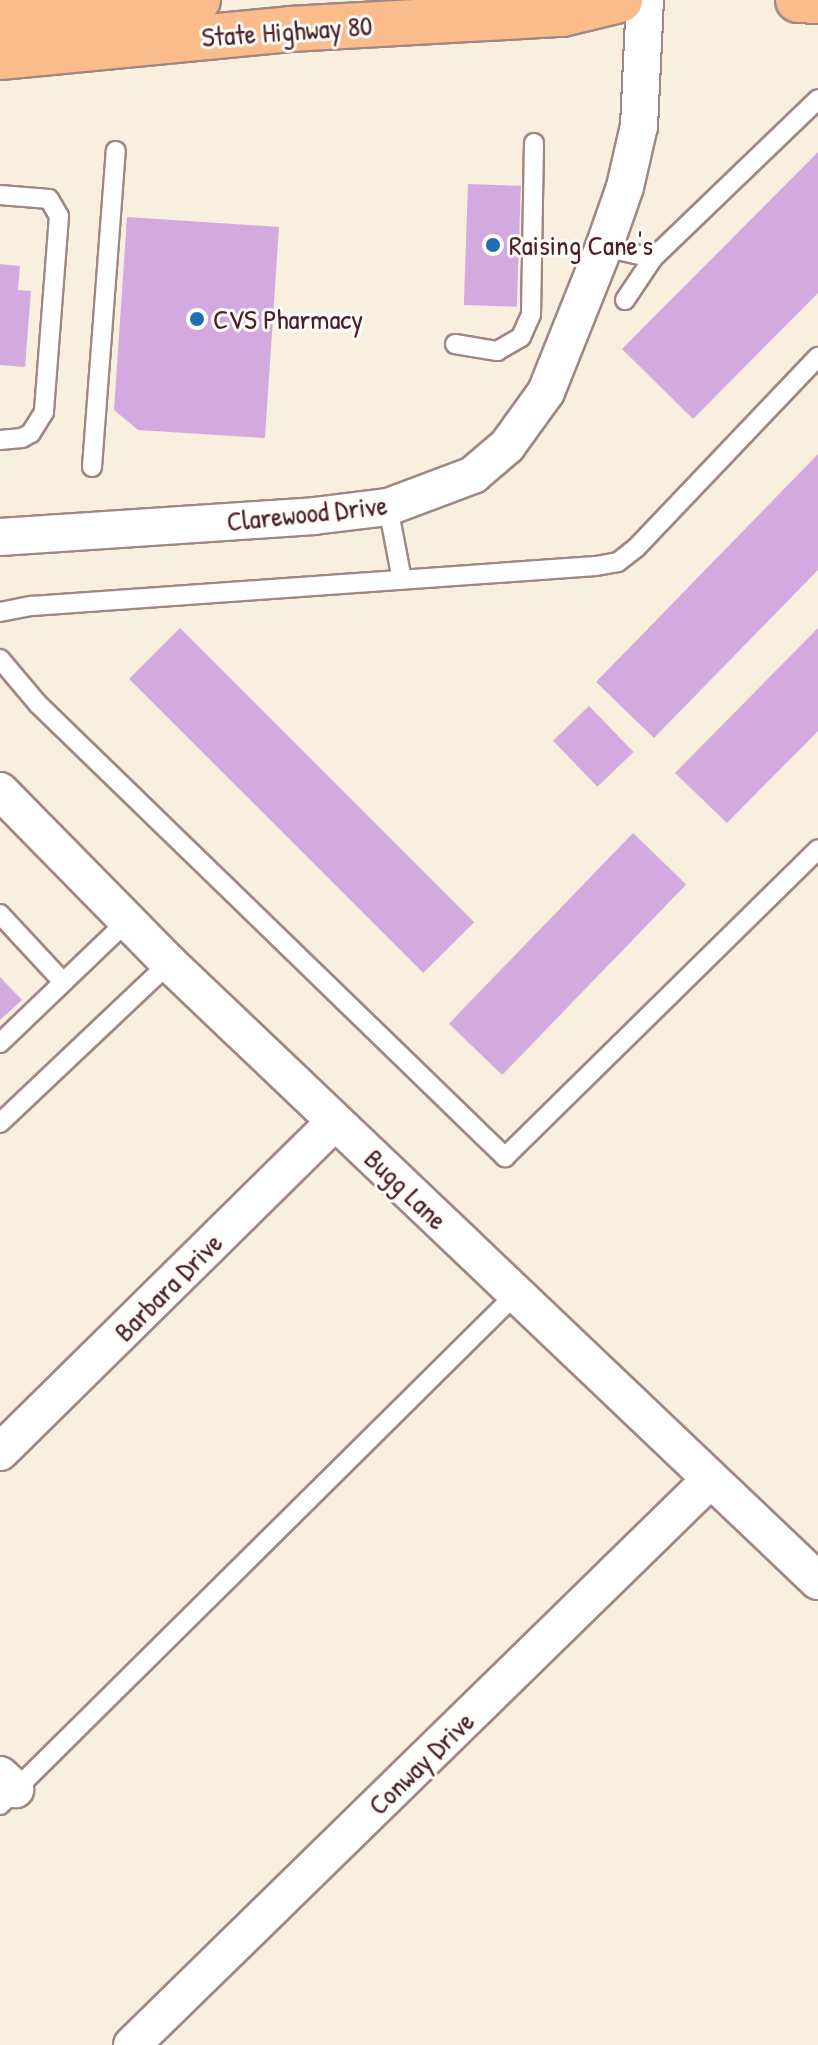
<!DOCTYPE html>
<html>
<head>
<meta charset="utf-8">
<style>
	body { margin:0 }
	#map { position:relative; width:818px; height:2045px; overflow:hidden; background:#f8efde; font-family:"Patrick Hand",sans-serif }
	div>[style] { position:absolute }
	.building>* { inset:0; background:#d3aae0; transform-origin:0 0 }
	.roads { filter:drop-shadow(2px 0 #a18784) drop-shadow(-2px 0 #a18784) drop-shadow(0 2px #a18784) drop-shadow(0 -2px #a18784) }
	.lane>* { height:18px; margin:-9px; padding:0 9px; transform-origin:9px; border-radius:9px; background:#fff }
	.street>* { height:36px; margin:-18px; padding:0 18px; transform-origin:18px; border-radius:18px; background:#fff }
	.primary>* { height:44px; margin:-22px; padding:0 22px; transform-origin:22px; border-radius:22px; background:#fabc8b }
	.dots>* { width:22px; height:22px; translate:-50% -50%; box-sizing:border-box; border:4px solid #fdfcf7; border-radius:50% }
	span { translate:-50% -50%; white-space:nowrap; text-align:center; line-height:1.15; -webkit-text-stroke:6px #fdfcf7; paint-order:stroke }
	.street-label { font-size:28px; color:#4a1f2b }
	.poi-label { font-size:28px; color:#4a1f2b }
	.left { translate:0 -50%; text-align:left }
</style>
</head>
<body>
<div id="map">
	<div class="building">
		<div style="clip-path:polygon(818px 152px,818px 293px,693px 419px,622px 349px)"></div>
		<div style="left:468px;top:184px;width:53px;height:121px;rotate:2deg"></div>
		<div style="clip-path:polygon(127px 217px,279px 227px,265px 438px,138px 430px,114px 410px)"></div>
		<div style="clip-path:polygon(0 264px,20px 266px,18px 290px,31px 291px,25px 367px,0 365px)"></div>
		<div style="clip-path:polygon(818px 454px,818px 570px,654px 738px,596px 682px)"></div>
		<div style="left:180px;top:628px;width:416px;height:72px;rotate:45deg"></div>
		<div style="clip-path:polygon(818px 628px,818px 731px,727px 823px,675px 773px)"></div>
		<div style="left:589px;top:706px;width:64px;height:50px;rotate:46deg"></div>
		<div style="left:633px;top:833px;width:74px;height:265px;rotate:44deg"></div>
		<div style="clip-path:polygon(0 977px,22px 1000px,0 1020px)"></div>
	</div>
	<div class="roads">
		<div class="lane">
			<div style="left:0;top:195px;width:49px;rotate:4.7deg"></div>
			<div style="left:49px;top:199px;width:20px;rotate:60deg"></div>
			<div style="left:59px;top:216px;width:197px;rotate:94.4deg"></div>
			<div style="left:44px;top:412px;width:25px;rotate:122deg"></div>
			<div style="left:31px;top:433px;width:10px;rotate:151deg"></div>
			<div style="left:22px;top:438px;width:22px;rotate:175deg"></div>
			<div style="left:604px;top:247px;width:50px;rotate:12.7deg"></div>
			<div style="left:653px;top:258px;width:229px;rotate:-43.9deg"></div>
			<div style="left:625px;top:300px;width:50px;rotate:-56.3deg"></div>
			<div style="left:455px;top:344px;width:43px;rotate:9.5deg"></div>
			<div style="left:497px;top:351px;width:28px;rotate:-30deg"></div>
			<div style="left:521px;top:337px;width:24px;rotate:-66deg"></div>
			<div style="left:531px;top:315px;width:172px;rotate:-89deg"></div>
			<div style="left:92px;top:467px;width:317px;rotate:-85.7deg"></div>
			<div style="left:388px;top:507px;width:74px;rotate:79.1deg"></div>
			<div style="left:0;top:612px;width:33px;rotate:-11deg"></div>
			<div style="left:32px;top:606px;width:565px;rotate:-4.06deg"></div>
			<div style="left:596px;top:566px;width:22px;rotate:-10deg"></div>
			<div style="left:618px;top:562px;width:23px;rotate:-38deg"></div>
			<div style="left:636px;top:548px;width:264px;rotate:-46.4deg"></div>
			<div style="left:0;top:659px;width:59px;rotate:49.8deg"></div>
			<div style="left:38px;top:704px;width:651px;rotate:44.13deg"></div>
			<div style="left:505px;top:1157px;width:439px;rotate:-44.5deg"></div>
			<div style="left:0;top:914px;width:93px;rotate:47.2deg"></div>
			<div style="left:0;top:1043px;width:176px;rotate:-43.8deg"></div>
			<div style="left:0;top:1123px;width:233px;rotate:-43.4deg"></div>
			<div style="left:0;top:1805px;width:726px;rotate:-44.72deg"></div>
		</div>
		<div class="street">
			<div style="left:0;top:537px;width:315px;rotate:-3.8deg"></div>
			<div style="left:314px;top:516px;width:75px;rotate:-6.9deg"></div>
			<div style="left:388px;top:507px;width:91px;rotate:-20.6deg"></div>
			<div style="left:473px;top:475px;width:45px;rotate:-40.5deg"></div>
			<div style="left:507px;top:446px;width:67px;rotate:-54.2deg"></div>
			<div style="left:546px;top:392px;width:156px;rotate:-68.2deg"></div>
			<div style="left:604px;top:247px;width:64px;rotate:-70.7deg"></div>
			<div style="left:625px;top:187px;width:63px;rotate:-77.1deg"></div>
			<div style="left:639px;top:126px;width:126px;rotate:-87.3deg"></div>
			<div style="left:0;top:791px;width:241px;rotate:45.5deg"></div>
			<div style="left:169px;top:963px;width:896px;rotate:43.6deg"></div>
			<div style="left:0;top:1452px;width:470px;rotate:-44.6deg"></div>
			<div style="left:0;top:1775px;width:21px;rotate:43deg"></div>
			<div style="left:132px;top:2045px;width:808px;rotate:-44.35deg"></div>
		</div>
		<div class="primary">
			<div style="left:798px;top:0;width:20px;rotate:3deg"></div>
			<div style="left:0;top:20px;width:199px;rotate:-5.8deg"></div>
			<div style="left:0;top:57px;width:291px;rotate:-5.5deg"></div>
			<div style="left:290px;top:29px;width:272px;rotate:-3.2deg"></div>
			<div style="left:562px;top:14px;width:60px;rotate:-13.6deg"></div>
		</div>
	</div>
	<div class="dots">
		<div style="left:493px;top:245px;background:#1f6fb2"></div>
		<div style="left:197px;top:319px;background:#1f6fb2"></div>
	</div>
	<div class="street-label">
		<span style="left:287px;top:31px;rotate:-4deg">State Highway 80</span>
		<span style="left:307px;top:513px;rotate:-6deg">Clarewood Drive</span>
		<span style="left:406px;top:1189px;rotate:44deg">Bugg Lane</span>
		<span style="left:168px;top:1287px;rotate:-45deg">Barbara Drive</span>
		<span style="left:421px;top:1763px;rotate:-44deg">Conway Drive</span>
	</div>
	<div class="poi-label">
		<span class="left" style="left:509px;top:245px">Raising Cane's</span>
		<span class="left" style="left:213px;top:319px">CVS Pharmacy</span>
	</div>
</div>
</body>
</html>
